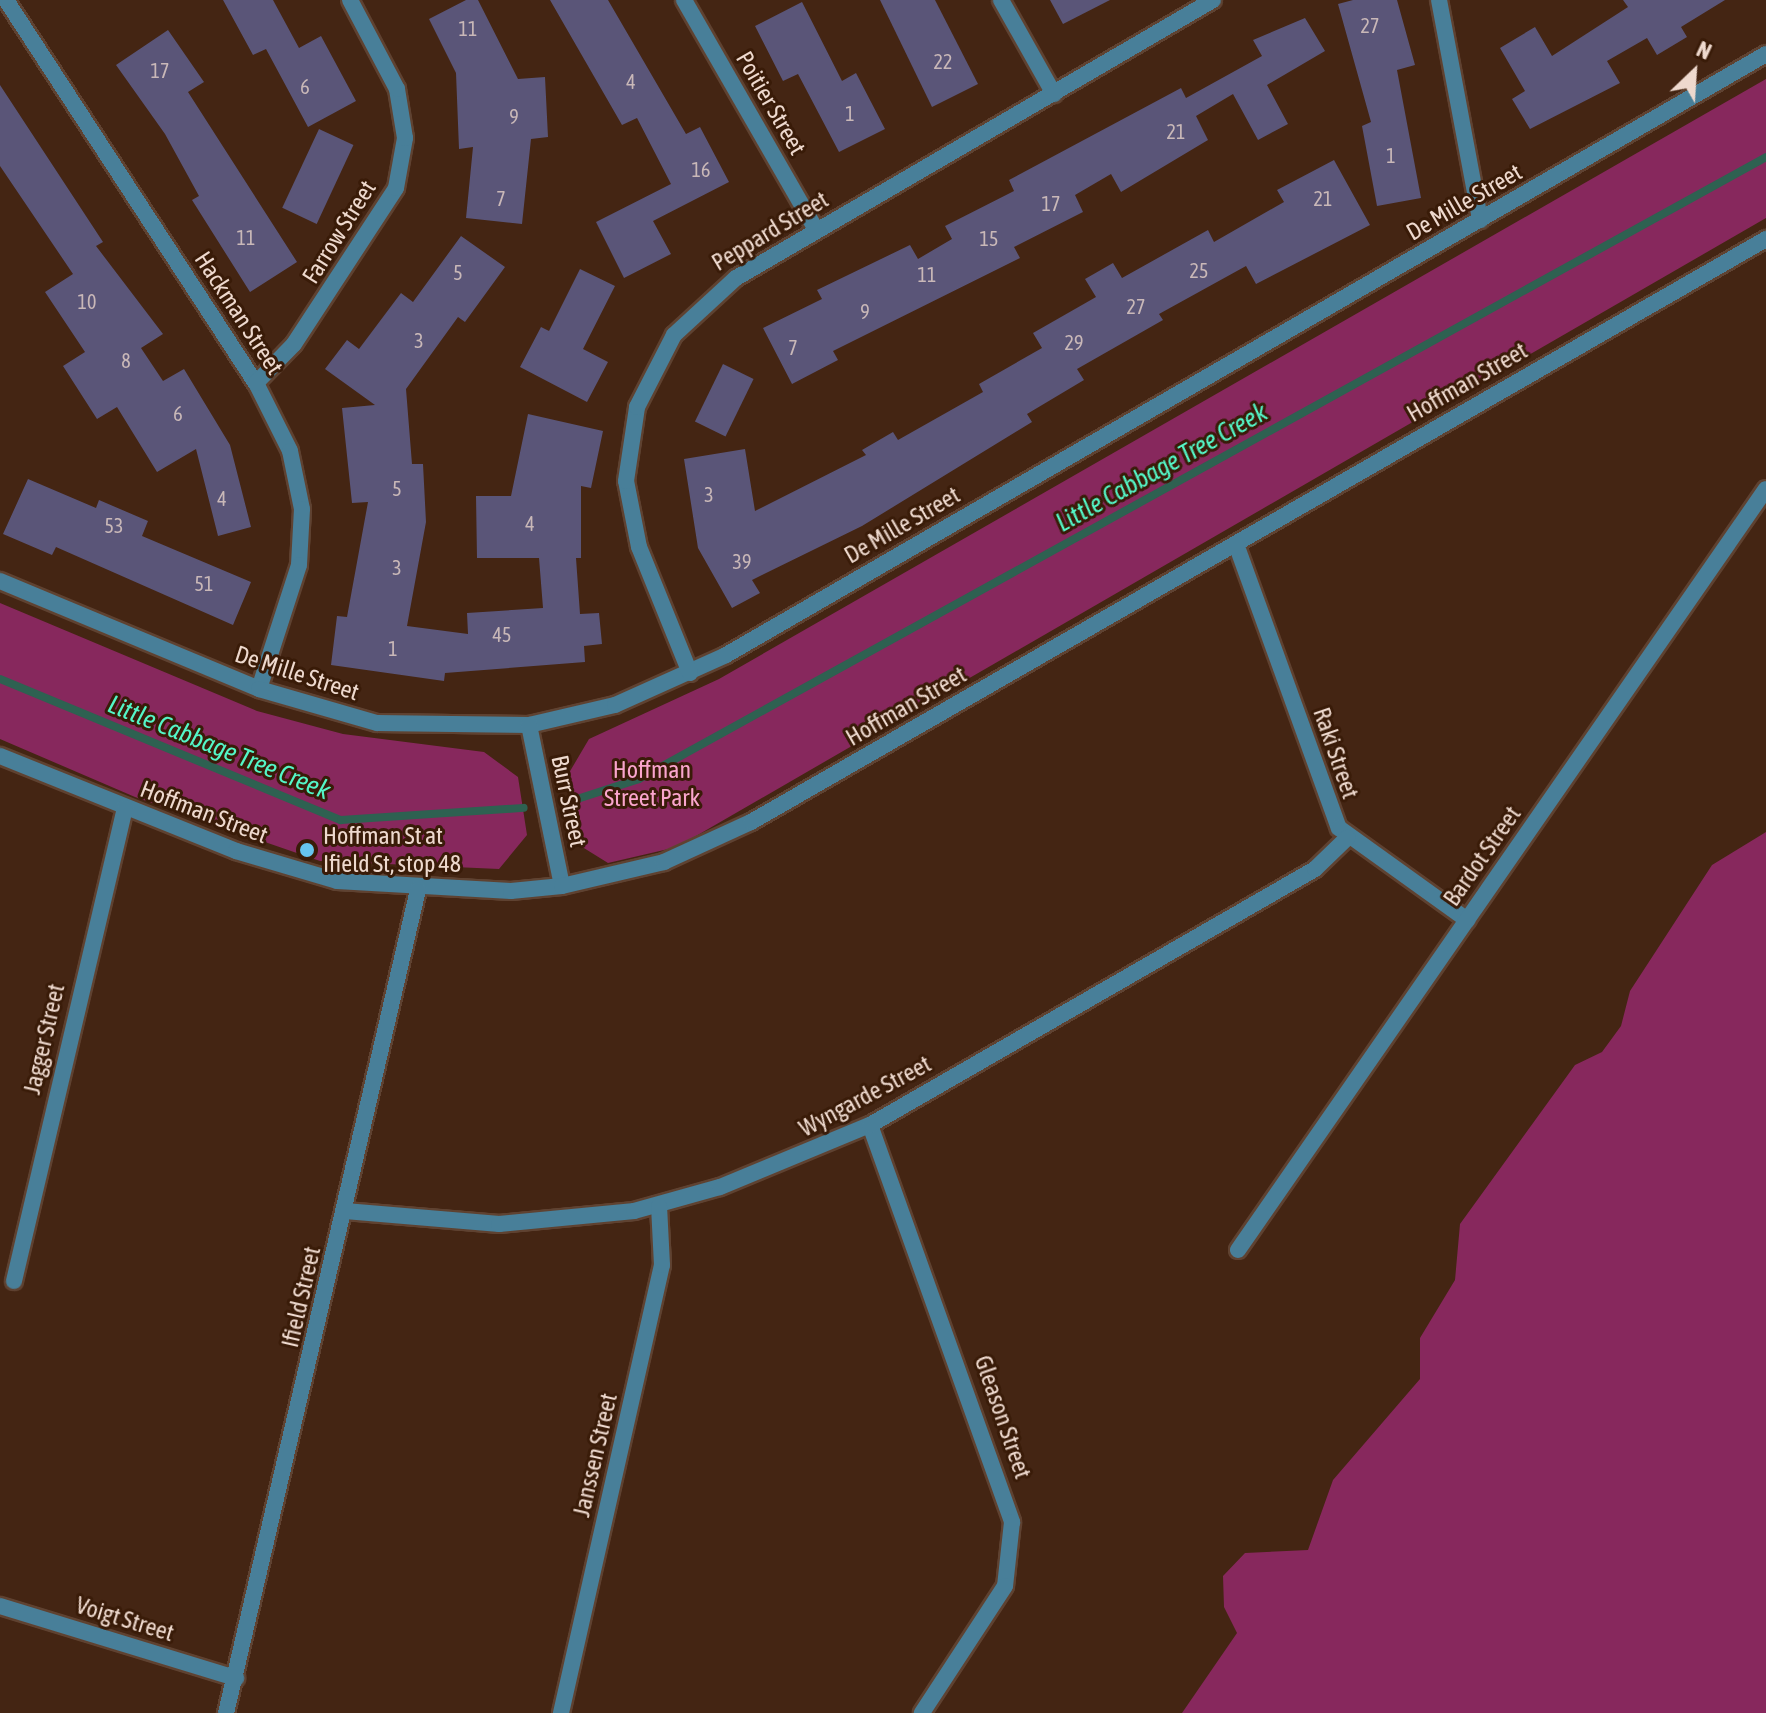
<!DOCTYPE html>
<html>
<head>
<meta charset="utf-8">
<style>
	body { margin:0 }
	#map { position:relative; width:1766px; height:1713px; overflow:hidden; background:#442513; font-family:"Asap Condensed",sans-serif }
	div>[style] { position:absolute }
	.green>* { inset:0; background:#87285d }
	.stream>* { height:8px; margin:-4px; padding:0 4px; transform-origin:4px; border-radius:4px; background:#2e6151 }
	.building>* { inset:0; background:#5a5578; transform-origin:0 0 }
	.roads { filter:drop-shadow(2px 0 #5f4231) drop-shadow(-2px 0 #5f4231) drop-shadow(0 2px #5f4231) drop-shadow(0 -2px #5f4231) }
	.street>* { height:16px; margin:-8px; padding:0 8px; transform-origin:8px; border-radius:8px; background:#487f99 }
	.dots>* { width:22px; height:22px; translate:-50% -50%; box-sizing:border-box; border:4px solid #391b08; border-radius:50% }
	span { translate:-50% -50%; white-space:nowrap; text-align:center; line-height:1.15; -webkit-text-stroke:6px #391b08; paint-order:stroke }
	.number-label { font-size:20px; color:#c9b8b8 }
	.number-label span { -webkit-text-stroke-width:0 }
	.street-label { font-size:24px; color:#eed9ce }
	.park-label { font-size:24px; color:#faa5cd }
	.poi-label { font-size:24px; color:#eed9ce }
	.left { translate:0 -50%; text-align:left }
	.water-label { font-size:26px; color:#54f6c7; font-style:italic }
	.north { position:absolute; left:1654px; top:32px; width:80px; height:80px; -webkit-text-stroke:6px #391b08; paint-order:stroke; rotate:25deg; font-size:22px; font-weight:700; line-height:32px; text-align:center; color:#eed9ce }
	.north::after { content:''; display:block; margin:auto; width:28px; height:36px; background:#eed9ce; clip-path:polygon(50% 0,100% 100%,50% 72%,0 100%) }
</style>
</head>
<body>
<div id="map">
	<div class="green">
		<div style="clip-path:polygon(1766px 79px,1766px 218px,677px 847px,608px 863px,579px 845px,566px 778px,589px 739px,719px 679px)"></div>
		<div style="clip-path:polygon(0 603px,257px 711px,343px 734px,484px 752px,518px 777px,527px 835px,499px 869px,320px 861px,135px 797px,0 739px)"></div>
		<div style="clip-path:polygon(1766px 832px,1766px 1713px,1182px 1713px,1237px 1633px,1224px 1607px,1223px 1576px,1245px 1553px,1308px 1550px,1333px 1480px,1420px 1379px,1420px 1338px,1455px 1280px,1460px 1224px,1575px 1065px,1602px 1052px,1621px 1026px,1630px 991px,1712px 865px)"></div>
	</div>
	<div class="stream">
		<div style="left:0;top:679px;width:369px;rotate:22.5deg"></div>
		<div style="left:341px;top:820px;width:183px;rotate:-3.8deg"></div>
		<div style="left:571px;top:801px;width:71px;rotate:-17.9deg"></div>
		<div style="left:639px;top:779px;width:1287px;rotate:-28.89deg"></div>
	</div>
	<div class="building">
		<div style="clip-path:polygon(223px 0,273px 0,299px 48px,321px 36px,356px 101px,308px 127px,266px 49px,253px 55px)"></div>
		<div style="clip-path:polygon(466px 0,478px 0,518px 79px,545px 77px,548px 137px,531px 139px,522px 224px,466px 218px,473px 147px,459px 149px,456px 73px,429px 19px)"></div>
		<div style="clip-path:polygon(550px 0,608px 0,686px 134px,700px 127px,729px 182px,653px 221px,671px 254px,624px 278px,596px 222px,671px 184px,637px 118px,622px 125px)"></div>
		<div style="clip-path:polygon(880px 0,935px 0,978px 84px,932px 107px)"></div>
		<div style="clip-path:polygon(1050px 0,1110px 0,1063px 24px)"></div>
		<div style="clip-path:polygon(1353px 0,1397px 0,1415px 65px,1397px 70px,1421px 198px,1377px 206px,1362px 126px,1371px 122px,1338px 4px)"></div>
		<div style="clip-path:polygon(1623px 0,1725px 0,1681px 27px,1687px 37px,1657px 55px,1647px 38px,1607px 61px,1620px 83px,1530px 129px,1512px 99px,1525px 91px,1500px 48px,1535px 27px,1552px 56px,1628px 7px)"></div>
		<div style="clip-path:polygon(802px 2px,842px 81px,856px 73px,885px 129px,839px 152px,798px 74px,783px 81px,755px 26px)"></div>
		<div style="clip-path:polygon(1305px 18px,1325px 51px,1267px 85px,1288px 124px,1258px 140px,1233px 94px,1196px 116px,1208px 140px,1121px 192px,1111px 174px,1075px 195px,1083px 212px,1014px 247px,1020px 258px,833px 351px,838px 360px,792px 384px,763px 328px,822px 299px,817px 290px,910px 245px,918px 259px,952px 239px,945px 226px,1014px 191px,1009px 180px,1181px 88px,1186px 98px,1262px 56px,1253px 40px)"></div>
		<div style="clip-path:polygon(168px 30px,204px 82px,188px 92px,297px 262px,250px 292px,192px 200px,199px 196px,165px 134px,116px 65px)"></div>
		<div style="clip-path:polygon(0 85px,103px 242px,96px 246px,163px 334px,141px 348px,163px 381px,184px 369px,230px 445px,251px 527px,218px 536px,196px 449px,157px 472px,117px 407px,97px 419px,63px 366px,85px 352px,45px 292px,73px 274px,0 166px)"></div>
		<div style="left:319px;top:129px;width:38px;height:87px;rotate:25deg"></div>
		<div style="clip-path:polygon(1334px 160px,1370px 225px,1256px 284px,1246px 266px,1159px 314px,1163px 320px,1077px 369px,1084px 380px,1027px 414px,1032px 422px,862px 526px,752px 580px,760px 593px,732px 608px,698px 548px,684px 459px,745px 449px,755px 511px,866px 455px,862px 450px,893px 432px,898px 440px,983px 392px,979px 384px,1042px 348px,1033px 333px,1096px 297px,1085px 279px,1113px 263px,1122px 278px,1208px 230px,1214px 242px,1284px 202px,1277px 190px)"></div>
		<div style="clip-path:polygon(461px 236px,505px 267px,465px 322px,458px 317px,406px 389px,412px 464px,423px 464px,426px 522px,407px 626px,468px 634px,467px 613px,543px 608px,539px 558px,477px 558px,476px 496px,511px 496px,528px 414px,603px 431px,591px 488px,581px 486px,581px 558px,576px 558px,580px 614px,599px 613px,602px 644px,584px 646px,585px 662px,445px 673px,444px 681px,331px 665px,337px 616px,347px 617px,368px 502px,352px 503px,342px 408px,375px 405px,325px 369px,347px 340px,359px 349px,401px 293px,413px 302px)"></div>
		<div style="clip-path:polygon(580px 269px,615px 286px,583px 349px,608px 362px,587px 402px,520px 367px,541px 327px,549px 331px)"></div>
		<div style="left:723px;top:364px;width:34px;height:64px;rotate:26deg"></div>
		<div style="clip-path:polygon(28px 479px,96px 508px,99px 500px,148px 521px,142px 536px,251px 582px,233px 625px,56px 547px,52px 555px,3px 534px)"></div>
	</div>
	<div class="roads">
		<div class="street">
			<div style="left:6px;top:0;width:457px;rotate:56.9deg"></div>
			<div style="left:256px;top:383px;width:76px;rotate:63.4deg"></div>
			<div style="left:290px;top:451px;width:59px;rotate:78.3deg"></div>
			<div style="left:302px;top:509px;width:56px;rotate:93.1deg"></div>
			<div style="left:299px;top:565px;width:130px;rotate:107.9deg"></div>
			<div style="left:684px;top:0;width:265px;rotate:60.1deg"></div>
			<div style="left:1001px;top:0;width:108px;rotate:60.6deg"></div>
			<div style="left:1439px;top:0;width:224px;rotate:79.4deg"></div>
			<div style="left:256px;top:383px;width:54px;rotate:-45.7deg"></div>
			<div style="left:294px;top:344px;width:186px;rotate:-56.8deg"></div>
			<div style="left:396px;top:188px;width:51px;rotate:-79.8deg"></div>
			<div style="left:405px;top:138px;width:50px;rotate:-99.3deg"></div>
			<div style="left:397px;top:89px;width:101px;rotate:-117.8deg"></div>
			<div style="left:1236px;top:544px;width:302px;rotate:70.1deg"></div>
			<div style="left:1339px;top:828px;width:158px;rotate:35.7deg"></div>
			<div style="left:0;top:581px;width:281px;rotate:22.6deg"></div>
			<div style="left:259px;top:689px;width:123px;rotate:16.1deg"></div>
			<div style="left:377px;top:723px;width:152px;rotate:0.8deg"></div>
			<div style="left:529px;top:725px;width:88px;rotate:-13.1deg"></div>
			<div style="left:615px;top:705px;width:122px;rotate:-24.2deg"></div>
			<div style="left:726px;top:655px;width:1201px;rotate:-30.02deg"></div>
			<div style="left:690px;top:673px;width:136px;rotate:-112deg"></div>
			<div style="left:639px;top:547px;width:67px;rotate:-101.1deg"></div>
			<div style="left:626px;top:481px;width:75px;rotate:-81.5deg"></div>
			<div style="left:637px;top:407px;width:81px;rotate:-62.8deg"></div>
			<div style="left:674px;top:335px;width:84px;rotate:-42.6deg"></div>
			<div style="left:736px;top:278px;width:552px;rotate:-30.23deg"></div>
			<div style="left:529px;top:725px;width:164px;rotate:78.4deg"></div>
			<div style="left:0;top:756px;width:254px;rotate:21.9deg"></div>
			<div style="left:236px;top:851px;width:105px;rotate:16.5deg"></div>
			<div style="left:337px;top:881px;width:174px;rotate:3.3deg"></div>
			<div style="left:511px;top:891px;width:51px;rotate:-5.6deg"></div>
			<div style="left:562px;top:886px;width:105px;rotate:-13.2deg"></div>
			<div style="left:664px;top:862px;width:96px;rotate:-24.7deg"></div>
			<div style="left:751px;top:822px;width:1171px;rotate:-29.87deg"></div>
			<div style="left:870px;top:1125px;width:422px;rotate:70.3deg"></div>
			<div style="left:1012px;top:1522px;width:64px;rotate:96.2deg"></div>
			<div style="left:1005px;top:1586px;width:152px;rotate:123.2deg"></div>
			<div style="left:345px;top:1211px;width:155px;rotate:4.8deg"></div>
			<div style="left:499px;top:1224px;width:136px;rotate:-5.5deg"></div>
			<div style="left:634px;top:1211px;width:89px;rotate:-15.6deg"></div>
			<div style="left:720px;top:1187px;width:162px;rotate:-22.5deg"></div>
			<div style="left:870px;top:1125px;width:513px;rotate:-29.91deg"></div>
			<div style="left:1315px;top:869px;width:45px;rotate:-44.1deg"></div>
			<div style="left:1238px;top:1250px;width:926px;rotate:-55.25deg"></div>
			<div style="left:14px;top:1281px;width:486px;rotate:-76.8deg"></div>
			<div style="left:0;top:1606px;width:247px;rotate:17deg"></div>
			<div style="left:226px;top:1713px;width:845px;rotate:-76.87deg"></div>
			<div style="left:561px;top:1713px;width:459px;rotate:-77.3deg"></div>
			<div style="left:662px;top:1265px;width:59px;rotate:-92.9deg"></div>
		</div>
	</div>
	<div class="dots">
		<div style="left:307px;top:850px;background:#66c4ef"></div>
	</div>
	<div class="number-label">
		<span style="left:1370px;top:25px">27</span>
		<span style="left:468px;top:28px">11</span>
		<span style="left:943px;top:61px">22</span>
		<span style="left:160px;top:70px">17</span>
		<span style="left:631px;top:81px">4</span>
		<span style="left:305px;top:86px">6</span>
		<span style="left:850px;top:113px">1</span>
		<span style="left:514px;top:116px">9</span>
		<span style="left:1176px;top:131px">21</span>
		<span style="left:1391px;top:155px">1</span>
		<span style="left:701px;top:169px">16</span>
		<span style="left:501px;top:198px">7</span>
		<span style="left:1323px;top:198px">21</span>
		<span style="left:1051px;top:203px">17</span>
		<span style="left:246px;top:237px">11</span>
		<span style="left:989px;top:238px">15</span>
		<span style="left:1199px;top:270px">25</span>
		<span style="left:458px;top:272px">5</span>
		<span style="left:927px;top:274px">11</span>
		<span style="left:87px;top:301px">10</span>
		<span style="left:1136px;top:306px">27</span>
		<span style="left:865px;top:311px">9</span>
		<span style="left:419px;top:340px">3</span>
		<span style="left:1074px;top:342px">29</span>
		<span style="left:793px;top:347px">7</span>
		<span style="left:126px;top:360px">8</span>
		<span style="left:178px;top:413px">6</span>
		<span style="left:397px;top:488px">5</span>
		<span style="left:709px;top:494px">3</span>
		<span style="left:222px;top:498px">4</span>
		<span style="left:530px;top:523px">4</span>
		<span style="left:114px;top:525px">53</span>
		<span style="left:742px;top:561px">39</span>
		<span style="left:397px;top:567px">3</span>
		<span style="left:204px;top:583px">51</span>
		<span style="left:502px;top:634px">45</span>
		<span style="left:393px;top:648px">1</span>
	</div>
	<div class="street-label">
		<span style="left:771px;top:103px;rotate:60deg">Poitier Street</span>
		<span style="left:1464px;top:202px;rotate:-30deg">De Mille Street</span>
		<span style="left:770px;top:231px;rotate:-31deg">Peppard Street</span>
		<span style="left:339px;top:232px;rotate:-58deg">Farrow Street</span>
		<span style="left:239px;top:313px;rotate:57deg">Hackman Street</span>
		<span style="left:1467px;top:382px;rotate:-30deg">Hoffman Street</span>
		<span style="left:902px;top:525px;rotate:-30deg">De Mille Street</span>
		<span style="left:297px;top:673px;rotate:18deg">De Mille Street</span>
		<span style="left:906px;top:706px;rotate:-30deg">Hoffman Street</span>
		<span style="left:1336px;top:753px;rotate:71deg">Raki Street</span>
		<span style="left:569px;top:801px;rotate:78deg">Burr Street</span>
		<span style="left:204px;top:812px;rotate:21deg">Hoffman Street</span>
		<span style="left:1482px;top:856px;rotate:-55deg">Bardot Street</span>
		<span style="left:44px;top:1039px;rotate:-77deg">Jagger Street</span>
		<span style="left:865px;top:1096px;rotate:-28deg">Wyngarde Street</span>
		<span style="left:301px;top:1297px;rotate:-77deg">Ifield Street</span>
		<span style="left:1003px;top:1417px;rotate:71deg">Gleason Street</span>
		<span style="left:595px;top:1455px;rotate:-77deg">Janssen Street</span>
		<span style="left:125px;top:1619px;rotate:17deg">Voigt Street</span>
	</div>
	<div class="park-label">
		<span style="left:652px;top:784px">Hoffman<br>Street Park</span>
	</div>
	<div class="poi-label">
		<span class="left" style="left:323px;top:850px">Hoffman St at<br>Ifield St, stop 48</span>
	</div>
	<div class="water-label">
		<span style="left:1162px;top:468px;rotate:-29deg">Little Cabbage Tree Creek</span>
		<span style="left:219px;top:748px;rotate:22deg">Little Cabbage Tree Creek</span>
	</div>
	<div class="north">N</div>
</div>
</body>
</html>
